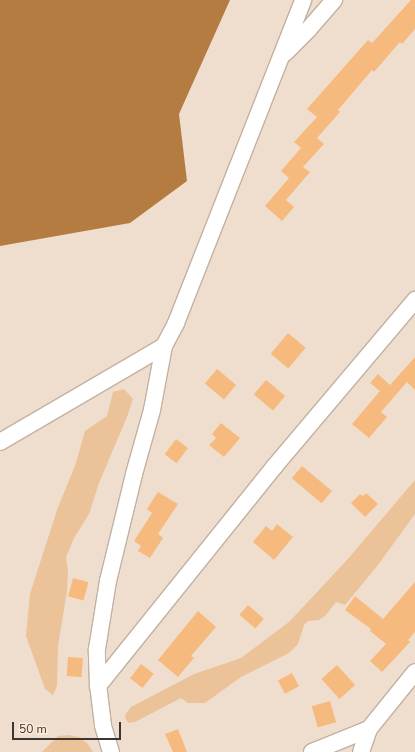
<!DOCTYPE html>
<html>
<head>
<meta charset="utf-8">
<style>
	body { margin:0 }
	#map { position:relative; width:415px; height:752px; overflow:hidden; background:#efdece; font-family:"Nunito Sans",sans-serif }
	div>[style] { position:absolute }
	.green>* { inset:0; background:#ecc299 }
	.water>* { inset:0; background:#b47c41 }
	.building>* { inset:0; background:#f6ba7e; transform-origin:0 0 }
	.roads { filter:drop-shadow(1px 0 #c1b1a1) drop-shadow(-1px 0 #c1b1a1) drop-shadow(0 1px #c1b1a1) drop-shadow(0 -1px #c1b1a1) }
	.minor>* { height:16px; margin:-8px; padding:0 8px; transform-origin:8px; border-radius:8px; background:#fff }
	span { translate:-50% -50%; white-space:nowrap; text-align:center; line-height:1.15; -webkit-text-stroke:3.5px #fcebdb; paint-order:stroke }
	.scale { position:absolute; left:12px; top:722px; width:109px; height:18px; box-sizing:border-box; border:2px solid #3d3630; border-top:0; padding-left:5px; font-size:12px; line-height:14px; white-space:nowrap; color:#3d3630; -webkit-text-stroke:3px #fcebdb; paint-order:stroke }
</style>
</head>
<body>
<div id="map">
	<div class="green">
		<div style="clip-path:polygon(124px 389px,133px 399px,127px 417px,99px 483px,89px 514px,74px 538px,66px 557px,68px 571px,67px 591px,58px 646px,57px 686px,53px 695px,45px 689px,26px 636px,30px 594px,58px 507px,75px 466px,85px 431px,107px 416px,113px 392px)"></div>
		<div style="clip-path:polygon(415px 480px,415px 514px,378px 565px,345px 605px,336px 602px,326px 615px,319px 620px,308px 621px,304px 625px,298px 644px,289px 653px,241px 677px,205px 703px,188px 703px,181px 698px,135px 722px,129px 723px,126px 720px,125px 715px,131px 707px,194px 674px,241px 658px,289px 622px,347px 560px)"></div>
		<div style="clip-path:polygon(68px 735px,79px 737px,88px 744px,93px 752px,42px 752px,58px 736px)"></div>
	</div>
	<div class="water">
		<div style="clip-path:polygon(0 0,230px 0,179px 114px,187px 181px,130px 223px,0 246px)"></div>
	</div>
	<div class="building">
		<div style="clip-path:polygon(411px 0,415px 0,415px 29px,402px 44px,400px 42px,374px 72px,372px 70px,338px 110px,340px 112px,317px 138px,324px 144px,303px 167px,310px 172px,286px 200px,294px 207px,282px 221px,265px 206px,289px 178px,281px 171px,301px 148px,294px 142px,317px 117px,307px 109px,368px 40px,372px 43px)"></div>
		<div style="left:288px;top:333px;width:23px;height:27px;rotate:40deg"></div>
		<div style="clip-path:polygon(415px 357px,415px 390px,407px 382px,381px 412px,387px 417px,369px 438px,352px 424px,380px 391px,370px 383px,378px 374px,390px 385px)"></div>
		<div style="left:217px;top:369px;width:25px;height:19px;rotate:40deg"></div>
		<div style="left:266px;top:380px;width:25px;height:19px;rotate:40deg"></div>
		<div style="clip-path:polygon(221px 423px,240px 438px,224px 457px,209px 445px,216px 438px,212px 434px)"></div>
		<div style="left:176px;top:439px;width:15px;height:19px;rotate:37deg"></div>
		<div style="left:302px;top:466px;width:39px;height:16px;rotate:40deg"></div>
		<div style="clip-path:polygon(158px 492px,178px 504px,158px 534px,163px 538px,150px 558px,138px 551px,141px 546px,134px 541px,152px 513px,147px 509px)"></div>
		<div style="clip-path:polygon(366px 493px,378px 504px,365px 517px,351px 503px,360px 494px,363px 496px)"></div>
		<div style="clip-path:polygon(277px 524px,293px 537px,274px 560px,253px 542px,266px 526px,272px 531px)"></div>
		<div style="left:73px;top:578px;width:16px;height:19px;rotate:15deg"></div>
		<div style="clip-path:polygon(415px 582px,415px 632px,408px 640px,410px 642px,382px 672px,370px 661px,386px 644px,370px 631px,371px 629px,345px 610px,355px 596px,383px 619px)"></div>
		<div style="left:248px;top:605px;width:21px;height:13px;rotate:41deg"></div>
		<div style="clip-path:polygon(198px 611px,216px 627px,191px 656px,194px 658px,178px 677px,158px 660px)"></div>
		<div style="left:68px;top:657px;width:15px;height:19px;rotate:4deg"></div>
		<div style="left:141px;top:664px;width:16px;height:18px;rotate:38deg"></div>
		<div style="left:337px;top:665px;width:27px;height:21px;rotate:48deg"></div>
		<div style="left:292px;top:673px;width:15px;height:16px;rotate:62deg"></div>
		<div style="left:330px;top:701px;width:22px;height:19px;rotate:74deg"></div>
		<div style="clip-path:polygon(178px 729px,187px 752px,173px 752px,165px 734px)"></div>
	</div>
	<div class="roads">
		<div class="minor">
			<div style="left:285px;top:53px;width:33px;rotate:-45deg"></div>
			<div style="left:308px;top:30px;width:40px;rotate:-49deg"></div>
			<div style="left:0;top:442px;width:190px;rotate:-30.3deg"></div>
			<div style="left:164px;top:346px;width:26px;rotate:-62deg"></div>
			<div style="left:176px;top:323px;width:347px;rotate:-68.5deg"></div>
			<div style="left:98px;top:686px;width:281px;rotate:-51.2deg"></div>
			<div style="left:274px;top:467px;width:219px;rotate:-49.8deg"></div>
			<div style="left:369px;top:729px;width:73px;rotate:-51.1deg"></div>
			<div style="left:111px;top:752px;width:28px;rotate:-107deg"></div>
			<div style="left:103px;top:725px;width:39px;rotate:-97deg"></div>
			<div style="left:98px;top:686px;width:37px;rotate:-92deg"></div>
			<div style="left:97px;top:649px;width:69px;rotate:-80.8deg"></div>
			<div style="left:108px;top:581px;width:110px;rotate:-76.3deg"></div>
			<div style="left:134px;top:474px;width:66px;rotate:-74.3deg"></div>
			<div style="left:152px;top:410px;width:65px;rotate:-79.4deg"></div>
			<div style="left:312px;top:752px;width:61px;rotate:-22deg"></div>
			<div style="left:369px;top:729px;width:24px;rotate:109deg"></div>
		</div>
	</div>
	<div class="scale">50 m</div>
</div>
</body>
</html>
